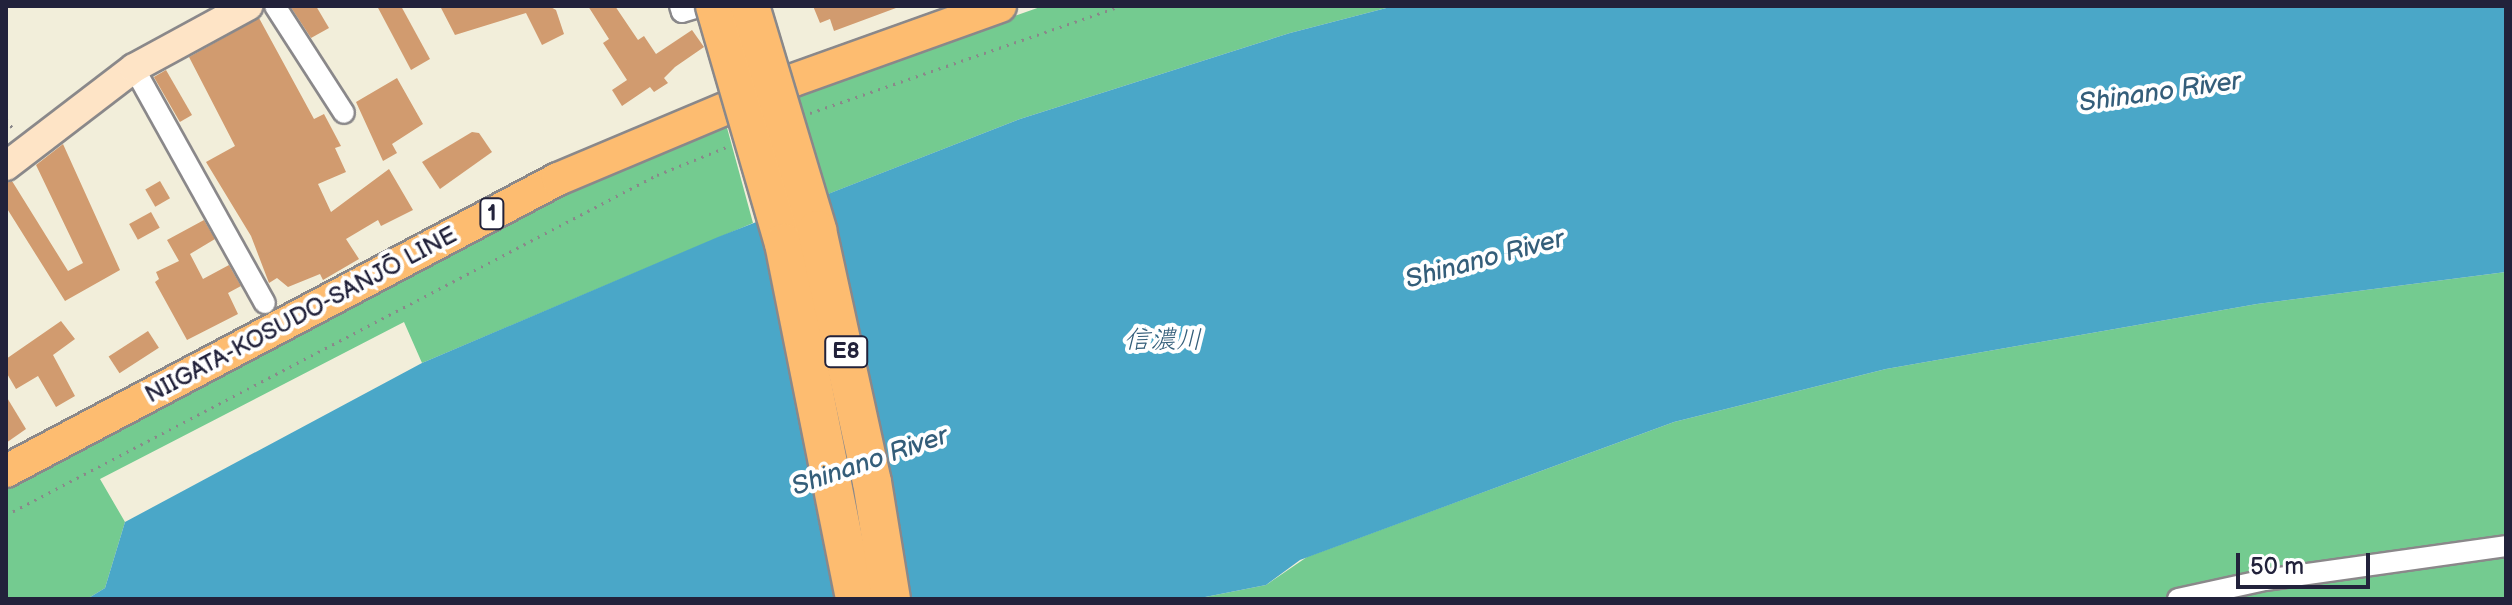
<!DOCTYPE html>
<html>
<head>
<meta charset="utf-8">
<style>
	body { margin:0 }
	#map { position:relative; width:2512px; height:605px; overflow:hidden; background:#f2eeda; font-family:"Balsamiq Sans","Klee One",sans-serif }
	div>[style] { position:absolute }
	.green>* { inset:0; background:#74cb90 }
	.water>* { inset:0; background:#4aa7c8 }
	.building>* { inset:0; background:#d19b6f; transform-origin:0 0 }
	.path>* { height:3px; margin-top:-1.5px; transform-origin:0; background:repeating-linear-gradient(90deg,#8a888a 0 2px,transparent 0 8px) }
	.roads { filter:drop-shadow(2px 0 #8a888a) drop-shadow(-2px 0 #8a888a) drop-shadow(0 2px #8a888a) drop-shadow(0 -2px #8a888a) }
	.street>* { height:20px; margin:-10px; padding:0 10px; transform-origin:10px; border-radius:10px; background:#fff }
	.secondary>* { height:28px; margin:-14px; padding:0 14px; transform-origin:14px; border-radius:14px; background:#fee4c6 }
	.primary>* { height:32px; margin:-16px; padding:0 16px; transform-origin:16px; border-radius:16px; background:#fdbc70 }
	.bridges { filter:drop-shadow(2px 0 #8a888a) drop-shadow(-2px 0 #8a888a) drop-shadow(0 2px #8a888a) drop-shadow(0 -2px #8a888a) }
	.highway-bridge>* { height:38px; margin:-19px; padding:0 19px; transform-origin:19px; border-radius:19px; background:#fdbc70 }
	span { translate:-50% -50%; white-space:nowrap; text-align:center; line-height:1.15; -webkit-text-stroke:8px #fff; paint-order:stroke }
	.shield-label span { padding:2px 6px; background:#fff; border:2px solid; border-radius:6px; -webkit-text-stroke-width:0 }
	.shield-label { font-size:22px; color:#22223b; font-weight:700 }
	.street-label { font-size:24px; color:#22223b }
	.water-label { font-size:26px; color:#345e7a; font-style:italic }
	.frame { position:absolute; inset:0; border:8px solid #22223b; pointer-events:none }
	.scale { position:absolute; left:2236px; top:553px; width:134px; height:36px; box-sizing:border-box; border:4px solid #22223b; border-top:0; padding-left:10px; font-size:24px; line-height:28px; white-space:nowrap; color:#22223b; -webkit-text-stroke:6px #fff; paint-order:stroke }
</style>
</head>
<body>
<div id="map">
	<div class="green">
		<div style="clip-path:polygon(1043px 6px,1394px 6px,1290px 33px,1020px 119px,823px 196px,794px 94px)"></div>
		<div style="clip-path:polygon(726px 124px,753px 223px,422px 363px,404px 322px,100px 479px,125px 522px,105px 588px,87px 599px,6px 599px,6px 484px,543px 203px)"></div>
		<div style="clip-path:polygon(2506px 272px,2506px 599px,1195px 599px,1266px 585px,1307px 557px,1674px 422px,1886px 369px,2257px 304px)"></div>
	</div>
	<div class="water">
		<div style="clip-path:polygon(1394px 6px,2506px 6px,2506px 272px,2257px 304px,1886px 369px,1674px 422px,1300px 560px,1266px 585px,1195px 599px,87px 599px,105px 588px,125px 522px,422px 363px,718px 237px,1020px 119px,1290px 33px)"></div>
	</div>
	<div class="building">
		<div style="clip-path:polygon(290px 6px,316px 6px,329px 28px,311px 38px)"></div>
		<div style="clip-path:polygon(377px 6px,401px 6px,430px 59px,411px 70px)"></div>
		<div style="clip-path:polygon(440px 6px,549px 6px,556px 10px,564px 34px,542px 45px,526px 13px,455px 35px)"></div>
		<div style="clip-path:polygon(588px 6px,615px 6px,638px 40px,644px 36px,656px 54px,692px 30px,704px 47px,675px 67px,664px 78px,668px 83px,654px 92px,650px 87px,622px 106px,612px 90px,627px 80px,603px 43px,609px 39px)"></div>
		<div style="clip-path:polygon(813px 6px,896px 6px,896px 8px,834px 31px,830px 19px,820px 23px)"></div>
		<div style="clip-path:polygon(259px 18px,314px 119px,324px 114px,341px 146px,335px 148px,346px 172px,318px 184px,331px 212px,389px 169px,413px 210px,381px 226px,378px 220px,346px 239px,359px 259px,323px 280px,320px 274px,288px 287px,277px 278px,269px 283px,251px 236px,206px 162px,235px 146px,189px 57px)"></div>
		<div style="left:166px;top:70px;width:52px;height:14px;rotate:60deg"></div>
		<div style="clip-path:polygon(397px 78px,423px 124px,392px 144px,397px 153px,383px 161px,356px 102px)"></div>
		<div style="clip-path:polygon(472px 132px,479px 133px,492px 152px,440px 189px,422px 162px)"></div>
		<div style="clip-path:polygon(63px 144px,120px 270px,65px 301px,6px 207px,6px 183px,12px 181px,68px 271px,83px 263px,36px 165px)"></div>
		<div style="left:160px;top:181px;width:20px;height:17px;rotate:60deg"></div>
		<div style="left:151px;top:212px;width:18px;height:25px;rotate:61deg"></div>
		<div style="clip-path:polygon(204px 220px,215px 239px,190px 254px,203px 279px,229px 265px,241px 286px,228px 293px,238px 314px,187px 340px,155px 282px,159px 279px,156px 272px,179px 261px,167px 240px)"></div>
		<div style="clip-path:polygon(61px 321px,75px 339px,53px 355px,75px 396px,56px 407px,38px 376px,16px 389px,6px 372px,6px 359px)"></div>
		<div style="left:148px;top:331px;width:20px;height:47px;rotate:57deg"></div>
		<div style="clip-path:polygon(6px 396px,26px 429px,6px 443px)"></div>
	</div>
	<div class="path">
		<div style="left:810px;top:113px;width:329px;rotate:-19deg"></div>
		<div style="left:6px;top:119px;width:14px;rotate:54deg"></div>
		<div style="left:6px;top:515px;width:734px;rotate:-27.58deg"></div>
		<div style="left:657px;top:175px;width:78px;rotate:-21.9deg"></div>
	</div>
	<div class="roads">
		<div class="street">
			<div style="left:275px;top:6px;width:127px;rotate:57.2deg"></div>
			<div style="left:680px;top:6px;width:6px;rotate:72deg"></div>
			<div style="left:682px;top:12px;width:21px;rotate:-17deg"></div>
			<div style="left:134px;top:68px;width:269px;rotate:60.9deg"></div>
			<div style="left:2178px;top:599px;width:89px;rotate:-12.3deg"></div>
			<div style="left:2265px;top:580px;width:243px;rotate:-8deg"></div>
		</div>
		<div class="secondary">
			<div style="left:6px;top:166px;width:161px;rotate:-37.4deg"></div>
			<div style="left:134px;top:68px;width:130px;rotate:-28.5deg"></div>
		</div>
		<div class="primary">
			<div style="left:6px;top:471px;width:624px;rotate:-27.88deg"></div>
			<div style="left:558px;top:179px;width:253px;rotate:-22.8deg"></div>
			<div style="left:791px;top:81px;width:222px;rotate:-19.7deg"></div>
		</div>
	</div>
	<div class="bridges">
		<div class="highway-bridge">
			<div style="left:715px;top:6px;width:247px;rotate:73.8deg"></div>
			<div style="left:784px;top:243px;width:363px;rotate:78.7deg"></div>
			<div style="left:750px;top:6px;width:234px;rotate:73.3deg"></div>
			<div style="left:817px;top:230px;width:258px;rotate:77.7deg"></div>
			<div style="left:872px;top:482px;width:119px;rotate:80.8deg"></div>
		</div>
	</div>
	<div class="shield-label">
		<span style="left:492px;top:214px">1</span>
		<span style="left:846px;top:352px">E8</span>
	</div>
	<div class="street-label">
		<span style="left:301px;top:315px;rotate:-28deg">NIIGATA-KOSUDO-SANJŌ LINE</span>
	</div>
	<div class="water-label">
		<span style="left:2160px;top:93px;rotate:-8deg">Shinano River</span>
		<span style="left:1485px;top:260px;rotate:-15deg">Shinano River</span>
		<span style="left:1163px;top:341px">信濃川</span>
		<span style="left:870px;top:462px;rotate:-19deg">Shinano River</span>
	</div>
	<div class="frame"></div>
	<div class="scale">50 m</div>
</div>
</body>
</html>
